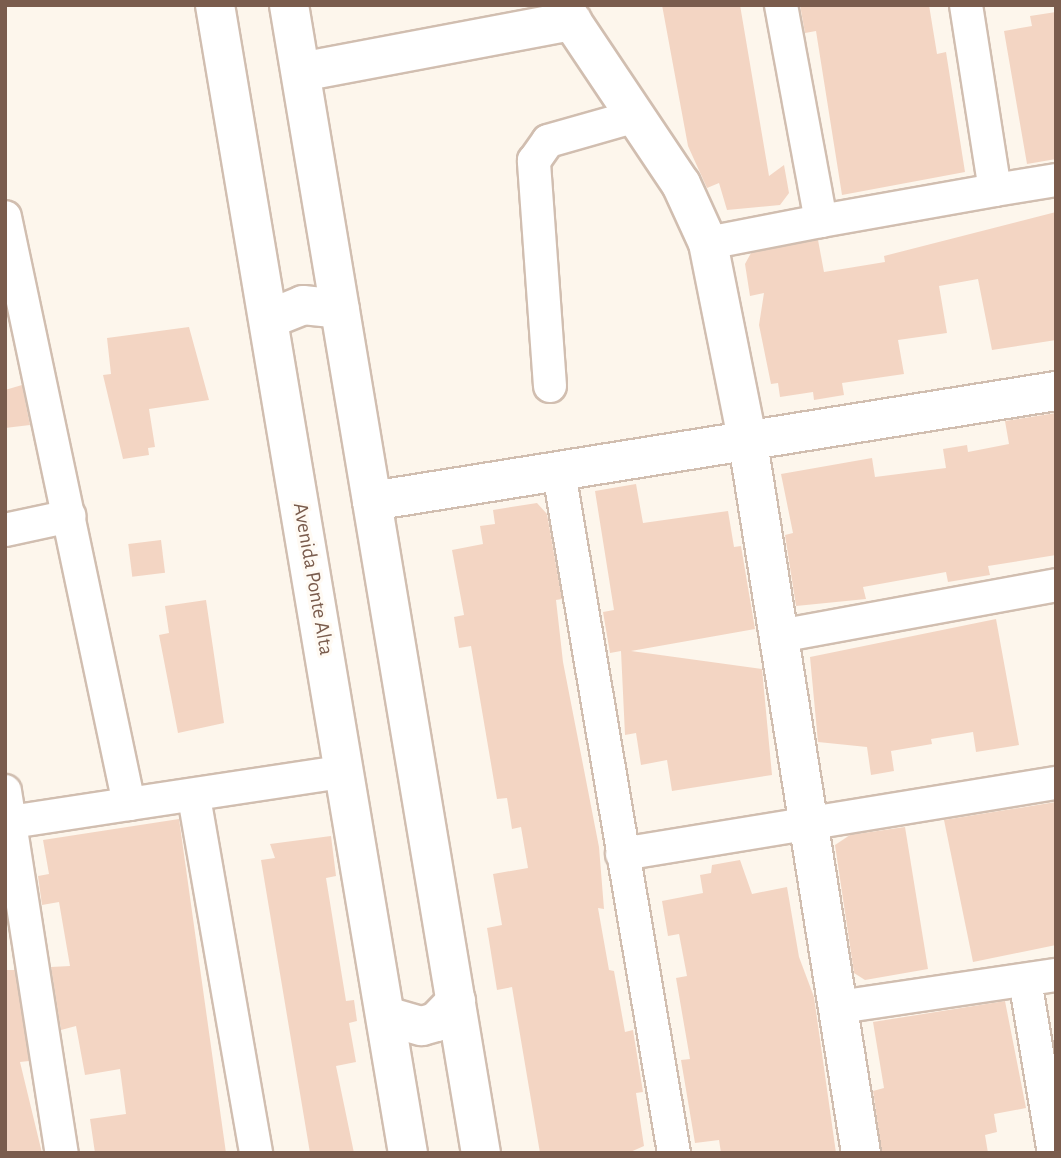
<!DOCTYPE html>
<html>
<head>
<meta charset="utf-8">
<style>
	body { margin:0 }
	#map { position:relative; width:1061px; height:1158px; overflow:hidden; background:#fdf6ec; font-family:"Alegreya Sans",sans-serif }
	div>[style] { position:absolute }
	.building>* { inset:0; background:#f3d5c3; transform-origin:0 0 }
	.roads { filter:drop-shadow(2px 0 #d1beb0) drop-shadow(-2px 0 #d1beb0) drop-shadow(0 2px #d1beb0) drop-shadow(0 -2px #d1beb0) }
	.minor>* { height:32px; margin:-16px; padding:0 16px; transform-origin:16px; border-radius:16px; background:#fff }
	.tertiary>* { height:38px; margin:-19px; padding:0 19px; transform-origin:19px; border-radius:19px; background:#fff }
	.secondary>* { height:38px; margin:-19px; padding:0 19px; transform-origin:19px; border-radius:19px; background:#fff }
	span { translate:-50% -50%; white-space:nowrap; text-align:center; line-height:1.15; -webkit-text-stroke:6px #fffaf3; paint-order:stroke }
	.street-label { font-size:21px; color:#7a5c4d }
	.frame { position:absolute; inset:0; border:7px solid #7a5c4d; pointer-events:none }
</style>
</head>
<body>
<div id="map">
	<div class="building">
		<div style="clip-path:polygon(662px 5px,740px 5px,769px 176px,784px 165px,789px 193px,780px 205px,727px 210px,719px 183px,707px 188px,688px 146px)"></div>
		<div style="clip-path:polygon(800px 5px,929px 5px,937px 54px,946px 52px,965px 172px,842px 195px,816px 31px,805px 33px)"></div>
		<div style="clip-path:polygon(1056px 12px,1056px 159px,1027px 164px,1004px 31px,1032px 26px,1030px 16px)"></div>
		<div style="clip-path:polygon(1056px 212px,1056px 340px,992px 350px,978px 279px,939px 286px,947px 333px,898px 340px,904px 374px,842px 383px,844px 395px,814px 400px,813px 392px,780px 397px,778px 383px,771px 384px,759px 325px,764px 293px,750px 296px,745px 264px,751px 253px,818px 240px,824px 272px,885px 262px,884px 256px)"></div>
		<div style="clip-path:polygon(189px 327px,209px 400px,149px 409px,155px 447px,148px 448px,149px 455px,123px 459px,103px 375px,111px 374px,107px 338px)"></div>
		<div style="clip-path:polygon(22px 385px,30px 425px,5px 428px,5px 390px)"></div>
		<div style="clip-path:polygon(1056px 413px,1056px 555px,988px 566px,990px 575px,948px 582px,946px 572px,863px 587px,866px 599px,796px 606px,785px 535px,793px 533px,781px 474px,872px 458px,875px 477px,946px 468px,943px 449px,967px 445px,968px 452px,1009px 444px,1005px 421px)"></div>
		<div style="clip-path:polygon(636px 484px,643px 523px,728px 511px,734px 547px,741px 546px,755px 629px,631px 651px,762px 669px,772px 775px,672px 791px,667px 760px,641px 765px,636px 733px,625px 735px,621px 651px,610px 653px,603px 612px,614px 610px,595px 491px)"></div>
		<div style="clip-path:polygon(537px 503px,547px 514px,562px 599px,556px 600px,563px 662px,599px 847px,604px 909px,598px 908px,609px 970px,614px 971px,625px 1032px,633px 1030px,643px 1092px,636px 1093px,644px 1146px,628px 1153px,540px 1153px,512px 987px,497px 990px,487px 928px,502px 925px,493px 874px,528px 868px,521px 827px,512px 829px,507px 798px,497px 799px,471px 646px,459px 648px,454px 617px,464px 615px,452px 550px,483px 544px,480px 526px,495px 524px,493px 510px)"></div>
		<div style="left:161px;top:540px;width:33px;height:33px;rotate:83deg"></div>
		<div style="clip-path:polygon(206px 600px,224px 723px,178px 733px,159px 635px,169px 633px,165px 606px)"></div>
		<div style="clip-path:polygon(996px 619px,1019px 745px,976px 752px,973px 732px,931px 739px,932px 744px,891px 751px,894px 771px,871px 775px,867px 747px,818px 742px,810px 657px)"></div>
		<div style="clip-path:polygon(1056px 802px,1056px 945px,973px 962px,944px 820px)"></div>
		<div style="clip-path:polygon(179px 819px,226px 1153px,95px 1153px,90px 1119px,126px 1114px,120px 1069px,85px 1075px,76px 1026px,61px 1030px,51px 967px,70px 966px,59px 902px,42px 905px,38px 876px,49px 874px,43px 840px)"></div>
		<div style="clip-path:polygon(905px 827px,928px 969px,865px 980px,854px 973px,835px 845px,850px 835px)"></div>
		<div style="clip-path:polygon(331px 836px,336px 876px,326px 878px,346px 1001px,354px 1000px,357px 1021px,349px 1023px,356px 1062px,336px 1066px,354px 1153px,310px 1153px,261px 860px,275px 858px,270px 844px)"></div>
		<div style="clip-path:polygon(740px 860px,752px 894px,787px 887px,799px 957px,814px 997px,836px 1153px,721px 1153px,719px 1140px,695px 1143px,681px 1060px,690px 1059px,676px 978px,687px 976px,679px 934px,668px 936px,662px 901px,703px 893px,700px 875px,711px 873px,712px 865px)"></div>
		<div style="clip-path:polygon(5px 970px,15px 970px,29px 1061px,20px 1062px,42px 1153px,5px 1153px)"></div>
		<div style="clip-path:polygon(1005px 1001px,1026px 1108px,994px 1114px,997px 1132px,985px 1135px,988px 1153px,882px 1153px,873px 1091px,884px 1088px,873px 1022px)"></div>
	</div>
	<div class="roads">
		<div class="minor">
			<div style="left:966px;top:5px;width:187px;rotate:81.1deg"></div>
			<div style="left:995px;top:190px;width:62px;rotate:-9.3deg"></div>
			<div style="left:5px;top:217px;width:600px;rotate:78.07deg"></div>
			<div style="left:129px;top:804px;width:219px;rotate:-8.6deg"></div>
			<div style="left:821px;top:221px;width:177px;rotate:-10.1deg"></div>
			<div style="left:708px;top:243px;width:115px;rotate:-11deg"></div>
			<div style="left:821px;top:221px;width:220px;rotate:-100.5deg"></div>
			<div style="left:550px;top:386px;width:226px;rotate:-94.1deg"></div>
			<div style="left:534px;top:161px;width:24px;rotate:-55deg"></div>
			<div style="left:548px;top:141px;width:91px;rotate:-15.9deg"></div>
			<div style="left:559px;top:473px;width:690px;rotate:80.4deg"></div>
			<div style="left:5px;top:530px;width:66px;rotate:-12.2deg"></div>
			<div style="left:779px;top:636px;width:282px;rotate:-10.4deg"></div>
			<div style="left:5px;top:791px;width:366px;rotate:81.1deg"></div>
			<div style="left:194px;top:797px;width:361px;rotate:80.1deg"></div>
			<div style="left:11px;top:822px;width:119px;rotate:-8.7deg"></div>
			<div style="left:622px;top:854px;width:440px;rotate:-9.3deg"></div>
			<div style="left:1025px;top:980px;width:175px;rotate:80.5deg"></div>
			<div style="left:839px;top:1007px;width:219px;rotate:-8.4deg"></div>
		</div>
		<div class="tertiary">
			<div style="left:561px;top:5px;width:216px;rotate:56.2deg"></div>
			<div style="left:681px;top:184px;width:65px;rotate:65.4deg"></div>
			<div style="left:708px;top:243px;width:204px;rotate:78.7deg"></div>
			<div style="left:748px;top:443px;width:719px;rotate:80.96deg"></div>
			<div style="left:301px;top:72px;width:276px;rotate:-10.7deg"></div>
			<div style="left:372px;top:501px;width:693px;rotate:-9.14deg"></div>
		</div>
		<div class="secondary">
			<div style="left:215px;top:5px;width:1164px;rotate:80.46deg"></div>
			<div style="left:289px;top:5px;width:1164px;rotate:80.51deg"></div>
			<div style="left:269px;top:319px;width:37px;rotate:-22deg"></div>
			<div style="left:303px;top:305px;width:37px;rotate:6deg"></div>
			<div style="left:386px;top:1016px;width:37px;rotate:16deg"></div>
			<div style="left:422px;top:1026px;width:15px;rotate:-16deg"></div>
			<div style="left:436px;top:1022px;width:29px;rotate:-46deg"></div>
		</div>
	</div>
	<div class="street-label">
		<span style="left:313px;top:579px;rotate:80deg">Avenida Ponte Alta</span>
	</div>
	<div class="frame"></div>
</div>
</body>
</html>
